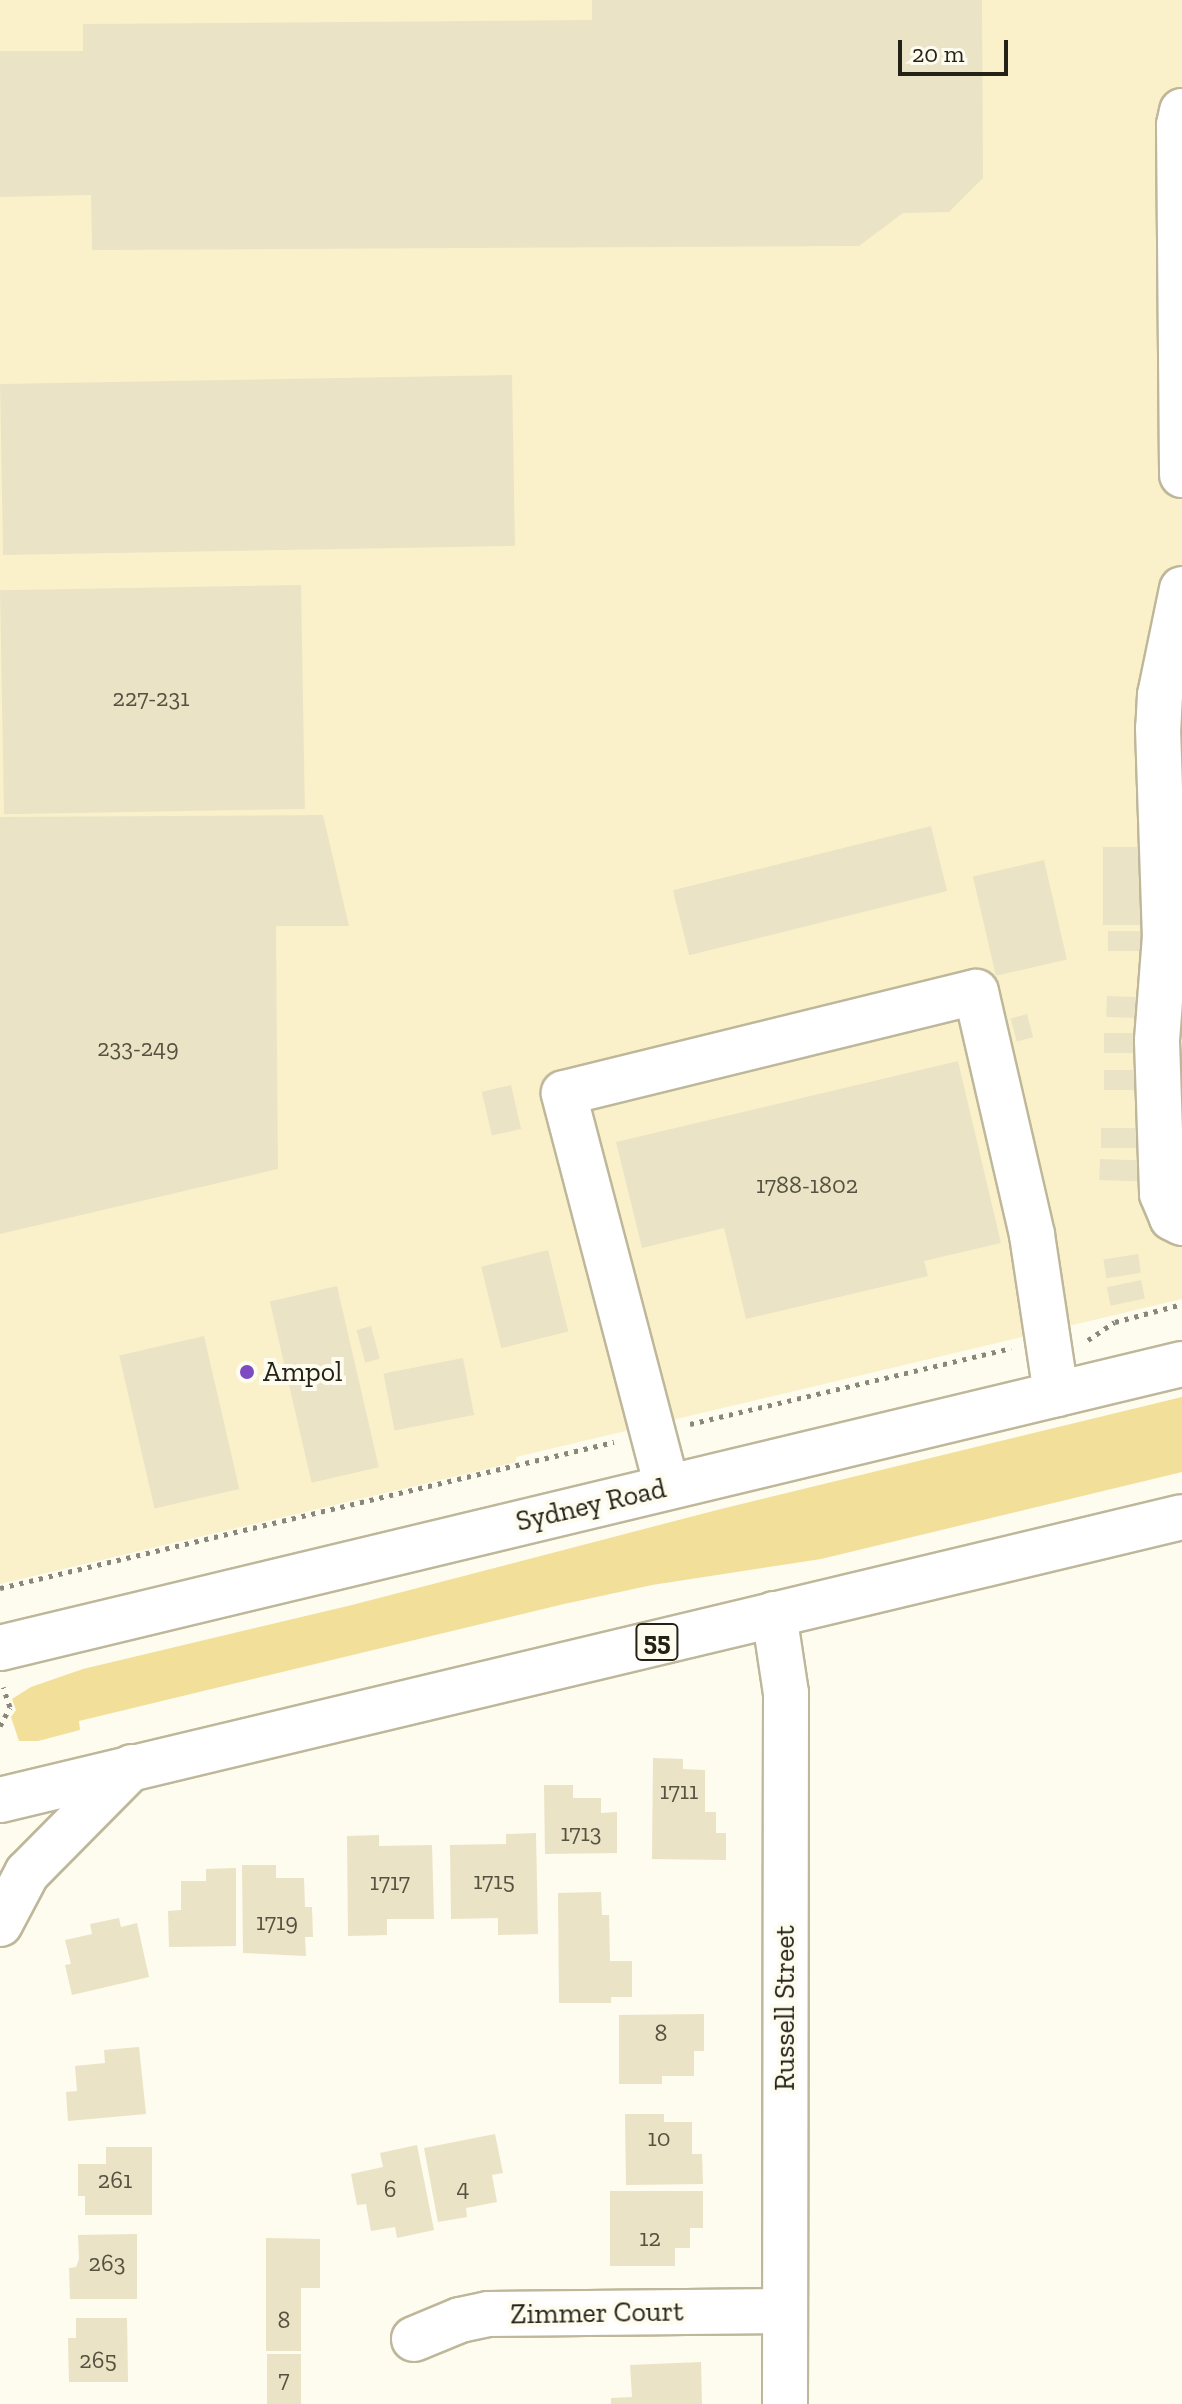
<!DOCTYPE html>
<html>
<head>
<meta charset="utf-8">
<style>
	body { margin:0 }
	#map { position:relative; width:1182px; height:2404px; overflow:hidden; background:#fefbef; font-family:"Zilla Slab",serif }
	div>[style] { position:absolute }
	.built>* { inset:0; background:#faf1cb }
	.green>* { inset:0; background:#f1df9a }
	.building>* { inset:0; background:#ebe3c5; transform-origin:0 0 }
	.path>* { height:5px; margin-top:-2.5px; transform-origin:0; background:repeating-linear-gradient(90deg,#89867a 0 4px,transparent 0 10px) }
	.roads { filter:drop-shadow(2px 0 #beb79a) drop-shadow(-2px 0 #beb79a) drop-shadow(0 2px #beb79a) drop-shadow(0 -2px #beb79a) }
	.minor>* { height:44px; margin:-22px; padding:0 22px; transform-origin:22px; border-radius:22px; background:#fff }
	.major>* { height:44px; margin:-22px; padding:0 22px; transform-origin:22px; border-radius:22px; background:#fff }
	.highway>* { height:44px; margin:-22px; padding:0 22px; transform-origin:22px; border-radius:22px; background:#fff }
	.dots>* { width:22px; height:22px; translate:-50% -50%; box-sizing:border-box; border:4px solid #fefbef; border-radius:50% }
	span { translate:-50% -50%; white-space:nowrap; text-align:center; line-height:1.15; -webkit-text-stroke:8px #fefbef; paint-order:stroke }
	.number-label { font-size:24px; color:#565242 }
	.number-label span { -webkit-text-stroke-width:0 }
	.shield-label span { padding:2px 6px; background:#fefbef; border:2px solid; border-radius:6px; -webkit-text-stroke-width:0 }
	.shield-label { font-size:26px; color:#242116; font-weight:700 }
	.poi-label { font-size:28px; color:#242116 }
	.left { translate:0 -50%; text-align:left }
	.street-label { font-size:28px; color:#242116 }
	.scale { position:absolute; left:898px; top:40px; width:110px; height:36px; box-sizing:border-box; border:4px solid #242116; border-top:0; padding-left:10px; font-size:24px; line-height:28px; white-space:nowrap; color:#242116; -webkit-text-stroke:6px #fefbef; paint-order:stroke }
</style>
</head>
<body>
<div id="map">
	<div class="built">
		<div style="clip-path:polygon(0 0,1182px 0,1182px 1299px,516px 1457px,516px 1462px,0 1584px)"></div>
	</div>
	<div class="green">
		<div style="clip-path:polygon(1182px 1397px,1182px 1472px,821px 1559px,652px 1585px,564px 1604px,79px 1721px,80px 1730px,38px 1741px,19px 1741px,11px 1717px,16px 1710px,12px 1699px,31px 1687px,83px 1669px,352px 1605px,721px 1509px)"></div>
	</div>
	<div class="building">
		<div style="clip-path:polygon(592px 0,982px 0,983px 178px,949px 212px,903px 213px,859px 246px,92px 250px,91px 195px,0 197px,0 51px,83px 51px,83px 24px,592px 20px)"></div>
		<div style="left:512px;top:375px;width:171px;height:512px;rotate:89deg"></div>
		<div style="left:301px;top:585px;width:224px;height:301px;rotate:89deg"></div>
		<div style="clip-path:polygon(323px 815px,349px 926px,276px 926px,278px 1169px,0 1234px,0 817px)"></div>
		<div style="left:931px;top:826px;width:67px;height:266px;rotate:76deg"></div>
		<div style="left:1103px;top:847px;width:48px;height:78px"></div>
		<div style="left:1044px;top:860px;width:102px;height:73px;rotate:77deg"></div>
		<div style="left:1108px;top:931px;width:38px;height:20px"></div>
		<div style="left:1107px;top:996px;width:37px;height:21px;rotate:2deg"></div>
		<div style="left:1027px;top:1014px;width:24px;height:17px;rotate:75deg"></div>
		<div style="left:1104px;top:1033px;width:38px;height:20px"></div>
		<div style="clip-path:polygon(958px 1061px,1001px 1243px,924px 1261px,928px 1276px,746px 1319px,724px 1228px,642px 1248px,616px 1142px)"></div>
		<div style="left:1104px;top:1070px;width:38px;height:20px"></div>
		<div style="left:511px;top:1085px;width:45px;height:30px;rotate:77deg"></div>
		<div style="left:1101px;top:1128px;width:38px;height:20px"></div>
		<div style="left:1100px;top:1159px;width:38px;height:21px;rotate:2deg"></div>
		<div style="left:548px;top:1250px;width:84px;height:69px;rotate:76deg"></div>
		<div style="left:1138px;top:1254px;width:19px;height:35px;rotate:81deg"></div>
		<div style="left:1141px;top:1280px;width:19px;height:35px;rotate:78deg"></div>
		<div style="left:337px;top:1286px;width:186px;height:69px;rotate:77deg"></div>
		<div style="left:371px;top:1326px;width:34px;height:15px;rotate:75deg"></div>
		<div style="left:204px;top:1336px;width:157px;height:87px;rotate:77deg"></div>
		<div style="left:463px;top:1358px;width:58px;height:81px;rotate:79deg"></div>
		<div style="clip-path:polygon(653px 1758px,683px 1759px,683px 1769px,705px 1770px,705px 1812px,716px 1812px,716px 1833px,726px 1833px,726px 1860px,652px 1859px)"></div>
		<div style="clip-path:polygon(544px 1785px,573px 1785px,573px 1798px,601px 1798px,601px 1813px,617px 1812px,617px 1853px,545px 1854px)"></div>
		<div style="clip-path:polygon(536px 1833px,538px 1934px,498px 1935px,498px 1918px,451px 1919px,450px 1845px,506px 1844px,506px 1834px)"></div>
		<div style="clip-path:polygon(379px 1835px,379px 1846px,432px 1845px,434px 1919px,387px 1919px,387px 1935px,348px 1936px,347px 1836px)"></div>
		<div style="clip-path:polygon(242px 1865px,276px 1865px,276px 1878px,304px 1878px,305px 1907px,312px 1907px,313px 1937px,305px 1937px,306px 1956px,243px 1953px)"></div>
		<div style="clip-path:polygon(236px 1868px,236px 1946px,169px 1947px,168px 1911px,181px 1910px,181px 1881px,206px 1881px,206px 1869px)"></div>
		<div style="clip-path:polygon(601px 1892px,602px 1915px,609px 1915px,610px 1961px,632px 1961px,632px 1997px,611px 1997px,611px 2003px,559px 2003px,558px 1893px)"></div>
		<div style="clip-path:polygon(119px 1918px,121px 1927px,137px 1923px,149px 1977px,72px 1995px,65px 1965px,71px 1964px,65px 1940px,92px 1934px,90px 1924px)"></div>
		<div style="clip-path:polygon(704px 2014px,704px 2051px,694px 2051px,694px 2076px,662px 2076px,662px 2084px,619px 2084px,619px 2015px)"></div>
		<div style="clip-path:polygon(139px 2047px,146px 2114px,68px 2121px,66px 2092px,77px 2091px,75px 2066px,105px 2063px,104px 2050px)"></div>
		<div style="clip-path:polygon(625px 2114px,664px 2114px,664px 2122px,692px 2122px,692px 2154px,702px 2154px,703px 2184px,626px 2185px)"></div>
		<div style="clip-path:polygon(495px 2134px,503px 2173px,492px 2175px,497px 2202px,466px 2208px,467px 2217px,438px 2222px,424px 2148px)"></div>
		<div style="clip-path:polygon(417px 2145px,434px 2230px,397px 2238px,395px 2227px,371px 2231px,366px 2204px,357px 2205px,351px 2174px,383px 2167px,380px 2153px)"></div>
		<div style="clip-path:polygon(106px 2147px,152px 2147px,152px 2215px,85px 2215px,85px 2196px,78px 2196px,78px 2164px,106px 2164px)"></div>
		<div style="clip-path:polygon(610px 2191px,703px 2191px,703px 2228px,690px 2228px,690px 2248px,675px 2248px,675px 2266px,610px 2266px)"></div>
		<div style="clip-path:polygon(137px 2234px,137px 2299px,70px 2299px,69px 2268px,76px 2267px,79px 2259px,78px 2235px)"></div>
		<div style="clip-path:polygon(266px 2238px,320px 2239px,320px 2288px,301px 2288px,301px 2351px,266px 2351px)"></div>
		<div style="clip-path:polygon(76px 2318px,127px 2318px,128px 2382px,69px 2382px,68px 2338px,76px 2338px)"></div>
		<div style="left:267px;top:2354px;width:34px;height:50px"></div>
		<div style="clip-path:polygon(701px 2362px,702px 2404px,611px 2404px,611px 2398px,632px 2397px,630px 2365px)"></div>
	</div>
	<div class="path">
		<div style="left:1088px;top:1340px;width:32px;rotate:-34deg"></div>
		<div style="left:1115px;top:1322px;width:69px;rotate:-15deg"></div>
		<div style="left:690px;top:1424px;width:330px;rotate:-13.3deg"></div>
		<div style="left:0;top:1588px;width:631px;rotate:-13.38deg"></div>
		<div style="left:0;top:1726px;width:21px;rotate:-62deg"></div>
		<div style="left:10px;top:1707px;width:21px;rotate:-109deg"></div>
	</div>
	<div class="roads">
		<div class="minor">
			<div style="left:1182px;top:111px;width:14px;rotate:102deg"></div>
			<div style="left:1179px;top:125px;width:350px;rotate:89.5deg"></div>
			<div style="left:1182px;top:589px;width:108px;rotate:101.7deg"></div>
			<div style="left:1160px;top:695px;width:33px;rotate:93deg"></div>
			<div style="left:1158px;top:728px;width:208px;rotate:88.1deg"></div>
			<div style="left:1165px;top:936px;width:105px;rotate:94.4deg"></div>
			<div style="left:1157px;top:1041px;width:153px;rotate:88.1deg"></div>
			<div style="left:1162px;top:1194px;width:26px;rotate:67deg"></div>
			<div style="left:1172px;top:1218px;width:11px;rotate:27deg"></div>
			<div style="left:667px;top:1487px;width:407px;rotate:-104.7deg"></div>
			<div style="left:564px;top:1093px;width:424px;rotate:-13.8deg"></div>
			<div style="left:976px;top:992px;width:249px;rotate:77deg"></div>
			<div style="left:1032px;top:1235px;width:161px;rotate:81.4deg"></div>
			<div style="left:774px;top:1614px;width:80px;rotate:81.4deg"></div>
			<div style="left:786px;top:1693px;width:711px;rotate:90.08deg"></div>
			<div style="left:414px;top:2339px;width:50px;rotate:-22.4deg"></div>
			<div style="left:460px;top:2320px;width:29px;rotate:-12deg"></div>
			<div style="left:488px;top:2314px;width:297px;rotate:-0.6deg"></div>
		</div>
		<div class="major">
			<div style="left:0;top:1924px;width:58px;rotate:-62.1deg"></div>
			<div style="left:27px;top:1873px;width:149px;rotate:-45.3deg"></div>
		</div>
		<div class="highway">
			<div style="left:0;top:1648px;width:1216px;rotate:-13.51deg"></div>
			<div style="left:0;top:1800px;width:1215px;rotate:-13.46deg"></div>
		</div>
	</div>
	<div class="dots">
		<div style="left:247px;top:1372px;background:#7d4bc2"></div>
	</div>
	<div class="number-label">
		<span style="left:151px;top:698px">227-231</span>
		<span style="left:138px;top:1048px">233-249</span>
		<span style="left:807px;top:1185px">1788-1802</span>
		<span style="left:679px;top:1791px">1711</span>
		<span style="left:581px;top:1833px">1713</span>
		<span style="left:494px;top:1881px">1715</span>
		<span style="left:390px;top:1882px">1717</span>
		<span style="left:277px;top:1922px">1719</span>
		<span style="left:661px;top:2033px">8</span>
		<span style="left:659px;top:2138px">10</span>
		<span style="left:115px;top:2180px">261</span>
		<span style="left:463px;top:2188px">4</span>
		<span style="left:390px;top:2189px">6</span>
		<span style="left:650px;top:2238px">12</span>
		<span style="left:107px;top:2263px">263</span>
		<span style="left:284px;top:2320px">8</span>
		<span style="left:98px;top:2360px">265</span>
		<span style="left:284px;top:2379px">7</span>
	</div>
	<div class="shield-label">
		<span style="left:657px;top:1642px">55</span>
	</div>
	<div class="poi-label">
		<span class="left" style="left:263px;top:1372px">Ampol</span>
	</div>
	<div class="street-label">
		<span style="left:591px;top:1505px;rotate:-13deg">Sydney Road</span>
		<span style="left:785px;top:2008px;rotate:-90deg">Russell Street</span>
		<span style="left:597px;top:2313px;rotate:-1deg">Zimmer Court</span>
	</div>
	<div class="scale">20 m</div>
</div>
</body>
</html>
